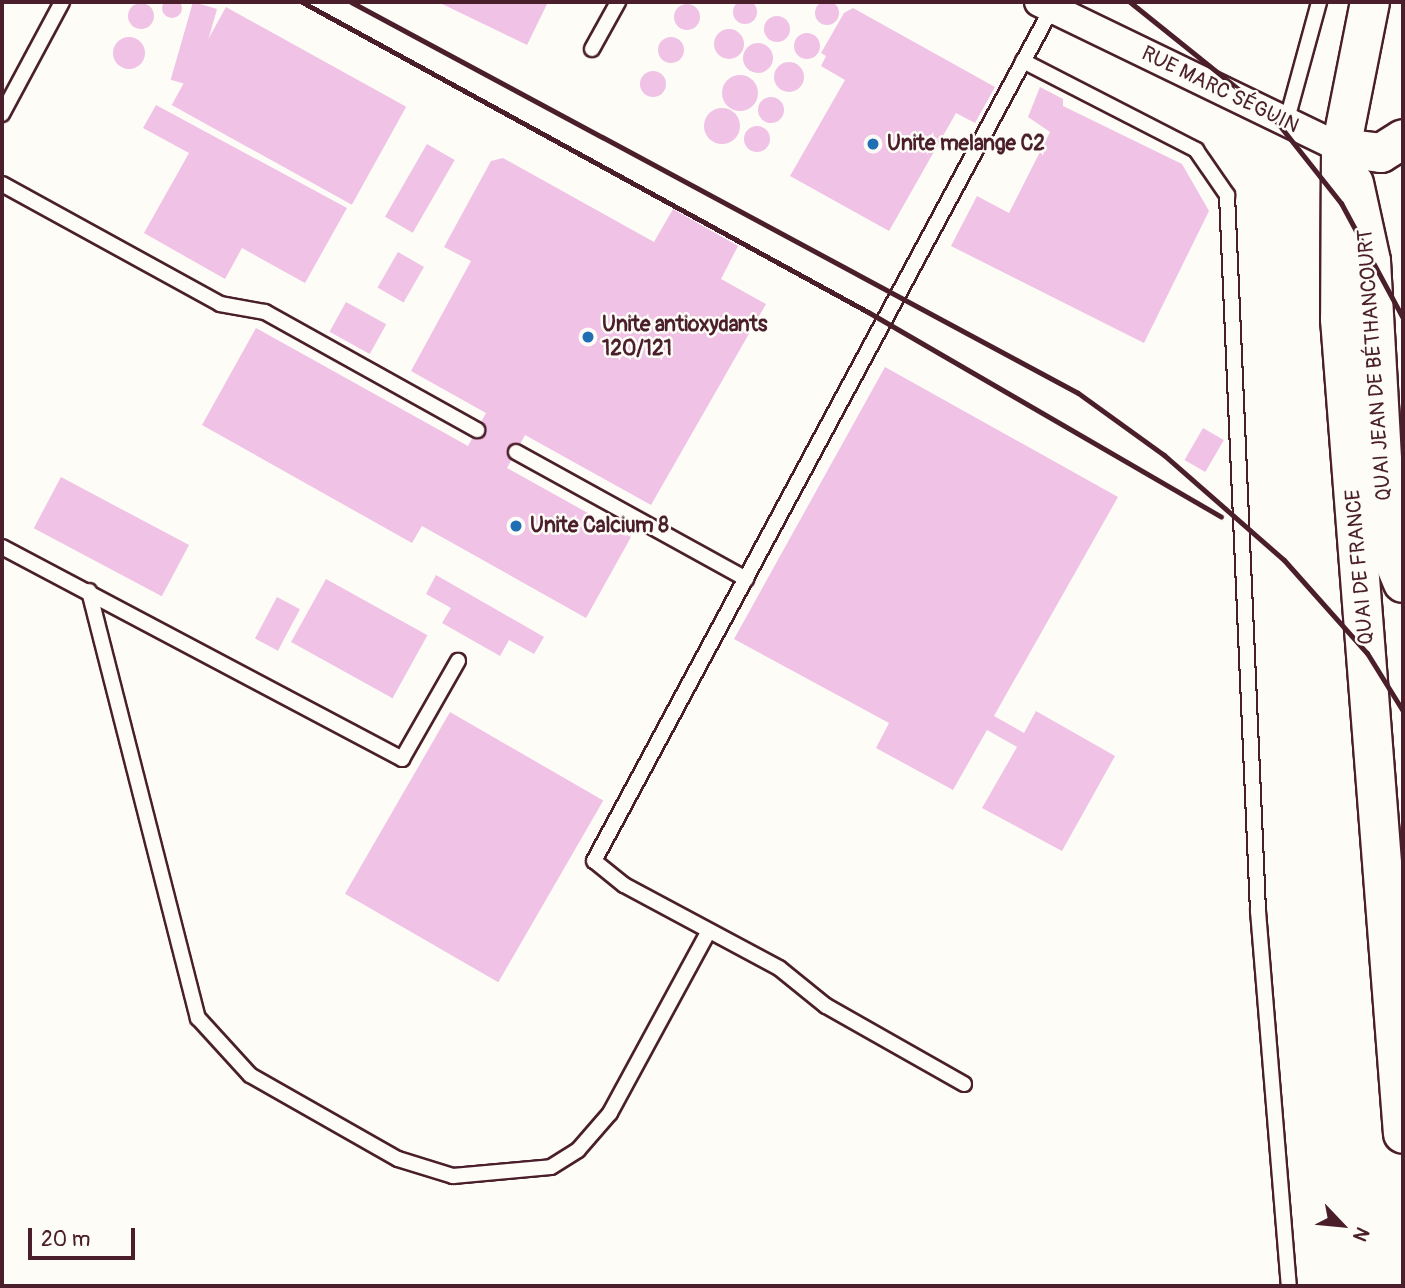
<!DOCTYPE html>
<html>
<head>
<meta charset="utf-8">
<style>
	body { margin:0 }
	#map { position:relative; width:1405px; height:1288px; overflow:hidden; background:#fdfcf7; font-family:Pangolin,sans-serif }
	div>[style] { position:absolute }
	.building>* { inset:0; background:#f0c2e6; transform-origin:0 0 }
	.round { border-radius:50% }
	.roads { filter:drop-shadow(2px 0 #4a1f2b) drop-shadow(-2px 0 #4a1f2b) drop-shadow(0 2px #4a1f2b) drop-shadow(0 -2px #4a1f2b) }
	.service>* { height:14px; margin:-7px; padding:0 7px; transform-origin:7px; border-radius:7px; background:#fdfcf7 }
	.minor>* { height:28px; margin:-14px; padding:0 14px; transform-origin:14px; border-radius:14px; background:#fdfcf7 }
	.secondary>* { height:38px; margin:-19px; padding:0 19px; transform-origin:19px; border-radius:19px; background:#fdfcf7 }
	.rail>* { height:5px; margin:-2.5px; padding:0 2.5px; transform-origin:2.5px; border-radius:2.5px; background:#4a1f2b }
	.dots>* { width:19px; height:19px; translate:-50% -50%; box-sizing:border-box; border:4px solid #fdfcf7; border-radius:50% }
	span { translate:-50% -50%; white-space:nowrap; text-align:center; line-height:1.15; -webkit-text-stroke:5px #fdfcf7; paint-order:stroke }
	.street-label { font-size:21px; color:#4a1f2b }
	.poi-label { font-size:21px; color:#4a1f2b; font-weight:700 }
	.left { translate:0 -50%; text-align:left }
	.frame { position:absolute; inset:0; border:4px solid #4a1f2b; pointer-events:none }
	.north { position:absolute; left:1307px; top:1190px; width:70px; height:70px; -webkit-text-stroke:5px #fdfcf7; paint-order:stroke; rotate:116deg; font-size:19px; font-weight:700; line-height:28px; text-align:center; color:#4a1f2b }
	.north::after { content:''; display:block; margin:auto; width:24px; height:32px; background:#4a1f2b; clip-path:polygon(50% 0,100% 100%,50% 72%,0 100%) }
	.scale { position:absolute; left:28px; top:1228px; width:107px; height:32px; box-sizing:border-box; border:4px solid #4a1f2b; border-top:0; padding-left:9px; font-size:21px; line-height:24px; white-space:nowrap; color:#4a1f2b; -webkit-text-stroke:5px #fdfcf7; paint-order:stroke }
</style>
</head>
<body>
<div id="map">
	<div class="building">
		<div class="round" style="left:162px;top:-2px;width:20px;height:20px"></div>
		<div class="round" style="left:733px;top:0;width:24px;height:24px"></div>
		<div class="round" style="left:815px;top:1px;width:24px;height:24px"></div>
		<div style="left:193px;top:2px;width:25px;height:81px;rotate:16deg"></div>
		<div style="clip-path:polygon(438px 2px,548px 2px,527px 45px)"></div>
		<div class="round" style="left:128px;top:3px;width:26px;height:26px"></div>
		<div class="round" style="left:674px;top:4px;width:26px;height:26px"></div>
		<div style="left:226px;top:7px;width:206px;height:112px;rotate:29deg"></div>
		<div style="clip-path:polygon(853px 8px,995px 87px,975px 123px,956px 113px,889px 231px,790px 176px,845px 80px,821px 66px,826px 56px,821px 53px,844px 13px)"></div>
		<div class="round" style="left:764px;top:16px;width:26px;height:26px"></div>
		<div class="round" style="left:714px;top:29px;width:30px;height:30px"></div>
		<div class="round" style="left:794px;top:33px;width:26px;height:26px"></div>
		<div class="round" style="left:113px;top:37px;width:32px;height:32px"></div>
		<div class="round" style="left:658px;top:37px;width:26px;height:26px"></div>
		<div class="round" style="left:743px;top:43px;width:30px;height:30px"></div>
		<div class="round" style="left:774px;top:62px;width:30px;height:30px"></div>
		<div class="round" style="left:640px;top:71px;width:26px;height:26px"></div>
		<div class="round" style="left:722px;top:75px;width:36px;height:36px"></div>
		<div style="clip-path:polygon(1040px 87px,1063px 99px,1063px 106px,1182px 164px,1209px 211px,1144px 343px,951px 246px,977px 196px,1009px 213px,1050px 132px,1028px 117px)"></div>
		<div class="round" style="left:758px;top:97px;width:26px;height:26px"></div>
		<div style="clip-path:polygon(156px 105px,347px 208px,305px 283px,242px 248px,225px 279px,144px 233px,189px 153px,143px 128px)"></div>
		<div class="round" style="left:704px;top:108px;width:36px;height:36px"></div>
		<div class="round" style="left:744px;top:126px;width:26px;height:26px"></div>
		<div style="left:427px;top:144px;width:32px;height:84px;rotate:30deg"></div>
		<div style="clip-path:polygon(503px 158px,654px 242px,673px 209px,738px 246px,721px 279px,766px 304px,651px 505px,525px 435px,507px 468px,631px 537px,586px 618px,422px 526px,412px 543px,202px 425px,256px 328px,468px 446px,486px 413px,411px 371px,471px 261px,444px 247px,491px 161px)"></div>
		<div style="left:398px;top:252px;width:30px;height:41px;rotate:30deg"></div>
		<div style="left:346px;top:302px;width:46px;height:34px;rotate:29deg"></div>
		<div style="clip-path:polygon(885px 367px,1118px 497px,994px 716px,1024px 733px,1036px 711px,1115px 756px,1062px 851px,982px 808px,1017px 747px,987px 730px,953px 790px,876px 748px,889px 723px,734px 639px)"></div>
		<div style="left:1203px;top:428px;width:24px;height:37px;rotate:30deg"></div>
		<div style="left:61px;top:477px;width:145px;height:58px;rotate:28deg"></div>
		<div style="clip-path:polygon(436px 575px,544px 637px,534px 654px,509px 640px,500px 656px,442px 623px,451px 608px,426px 594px)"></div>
		<div style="left:326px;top:579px;width:116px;height:72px;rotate:29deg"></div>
		<div style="left:277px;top:597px;width:26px;height:47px;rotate:28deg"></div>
		<div style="left:450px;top:712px;width:177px;height:210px;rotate:30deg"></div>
	</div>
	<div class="roads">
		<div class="service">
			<div style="left:592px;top:49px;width:54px;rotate:-61deg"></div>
			<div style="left:1023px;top:61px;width:195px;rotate:27.2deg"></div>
			<div style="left:1196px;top:150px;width:55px;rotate:55.4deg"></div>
			<div style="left:1227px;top:195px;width:717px;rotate:87.52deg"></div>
			<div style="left:1258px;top:911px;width:376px;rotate:85.3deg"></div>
			<div style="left:2px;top:114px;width:127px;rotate:-61.8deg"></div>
			<div style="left:1286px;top:123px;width:125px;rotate:-74.7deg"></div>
			<div style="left:2px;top:184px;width:249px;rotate:28.8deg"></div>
			<div style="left:220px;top:304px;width:46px;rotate:10.1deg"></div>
			<div style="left:265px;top:312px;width:243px;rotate:29.1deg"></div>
			<div style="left:516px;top:452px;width:263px;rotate:28.9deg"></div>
			<div style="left:2px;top:547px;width:453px;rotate:27.9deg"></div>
			<div style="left:402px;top:759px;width:113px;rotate:-60.3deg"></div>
			<div style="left:89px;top:591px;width:441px;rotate:75.7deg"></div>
			<div style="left:198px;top:1018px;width:77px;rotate:47.6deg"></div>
			<div style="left:250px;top:1075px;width:170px;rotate:29.6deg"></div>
			<div style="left:398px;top:1159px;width:58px;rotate:17.2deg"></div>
			<div style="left:453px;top:1176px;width:98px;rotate:-5.2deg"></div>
			<div style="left:551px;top:1167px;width:32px;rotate:-32deg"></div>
			<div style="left:578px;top:1150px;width:49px;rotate:-49.1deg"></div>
			<div style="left:610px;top:1113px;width:207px;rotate:-61.5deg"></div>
			<div style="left:964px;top:1084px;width:159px;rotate:-150.5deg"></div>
			<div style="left:826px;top:1006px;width:60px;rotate:-141deg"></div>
			<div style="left:779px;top:968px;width:176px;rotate:-151.8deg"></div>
			<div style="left:624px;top:885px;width:38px;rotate:-141deg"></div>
			<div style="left:594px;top:861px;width:968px;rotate:-61.77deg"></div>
		</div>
		<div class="minor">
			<div style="left:1039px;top:2px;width:335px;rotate:25.8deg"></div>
		</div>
		<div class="secondary">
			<div style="left:1370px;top:2px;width:149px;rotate:101.2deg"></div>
			<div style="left:1341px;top:148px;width:171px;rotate:90.3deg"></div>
			<div style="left:1340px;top:319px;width:817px;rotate:85.58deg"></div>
			<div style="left:1341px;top:148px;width:40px;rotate:7.1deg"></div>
			<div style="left:1381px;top:153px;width:26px;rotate:-32deg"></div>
			<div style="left:1354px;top:183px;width:80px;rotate:77.7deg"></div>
			<div style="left:1371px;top:261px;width:284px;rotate:86.8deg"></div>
			<div style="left:1387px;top:545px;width:41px;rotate:67.2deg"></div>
		</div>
	</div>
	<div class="rail">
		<div style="left:302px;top:2px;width:645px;rotate:28.71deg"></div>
		<div style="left:868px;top:312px;width:408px;rotate:30.1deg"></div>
		<div style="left:351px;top:2px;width:825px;rotate:28.27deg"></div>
		<div style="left:1078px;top:393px;width:106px;rotate:35.8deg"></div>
		<div style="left:1164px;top:455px;width:159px;rotate:41.2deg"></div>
		<div style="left:1284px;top:560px;width:125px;rotate:48.3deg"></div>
		<div style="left:1367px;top:653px;width:68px;rotate:58.2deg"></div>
		<div style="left:1130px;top:2px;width:182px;rotate:38.8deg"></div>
		<div style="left:1272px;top:116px;width:111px;rotate:51.6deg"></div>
		<div style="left:1341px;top:203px;width:131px;rotate:61.7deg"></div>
	</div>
	<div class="dots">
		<div style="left:873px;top:144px;background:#1f6fb2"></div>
		<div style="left:588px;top:337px;background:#1f6fb2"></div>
		<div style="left:516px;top:526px;background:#1f6fb2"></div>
	</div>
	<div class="street-label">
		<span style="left:1220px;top:90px;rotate:26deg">RUE MARC SÉGUIN</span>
		<span style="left:1375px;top:365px;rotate:-94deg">QUAI JEAN DE BÉTHANCOURT</span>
		<span style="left:1360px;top:567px;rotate:-95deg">QUAI DE FRANCE</span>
	</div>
	<div class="poi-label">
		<span class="left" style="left:887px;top:144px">Unite melange C2</span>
		<span class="left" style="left:602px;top:337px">Unite antioxydants<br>120/121</span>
		<span class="left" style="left:530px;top:526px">Unite Calcium 8</span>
	</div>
	<div class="frame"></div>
	<div class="north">N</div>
	<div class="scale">20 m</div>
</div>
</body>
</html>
